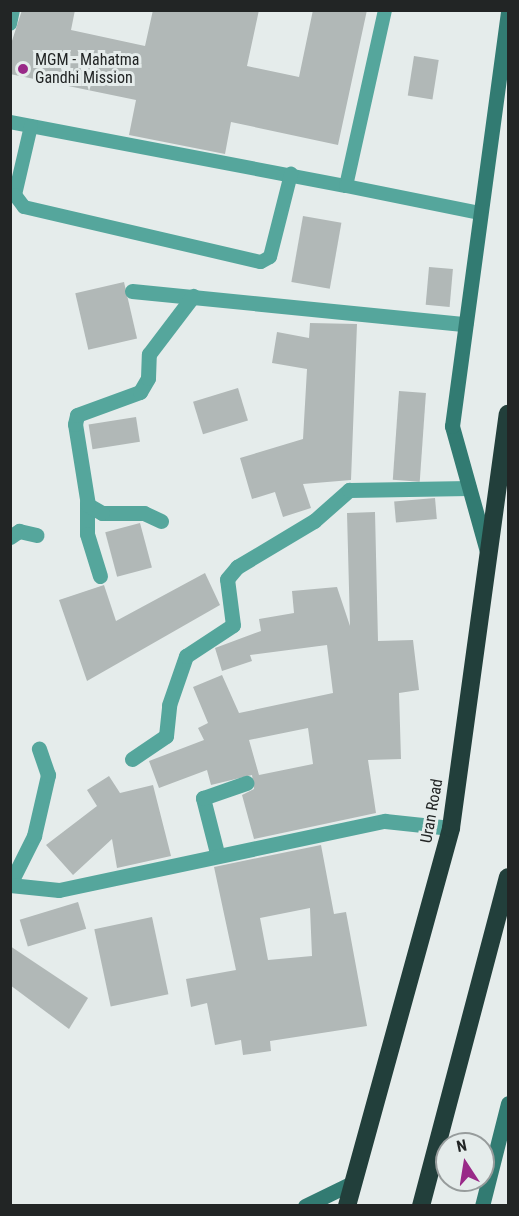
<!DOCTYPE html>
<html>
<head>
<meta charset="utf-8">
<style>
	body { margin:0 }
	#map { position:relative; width:519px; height:1216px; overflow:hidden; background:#e5eceb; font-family:"Roboto Condensed",sans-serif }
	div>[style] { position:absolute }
	.building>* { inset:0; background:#b1b8b7; transform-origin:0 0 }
	.lane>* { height:14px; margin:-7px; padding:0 7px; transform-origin:7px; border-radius:7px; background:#55a69c }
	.street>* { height:15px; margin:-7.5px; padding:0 7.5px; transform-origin:7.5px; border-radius:7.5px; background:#55a69c }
	.secondary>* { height:15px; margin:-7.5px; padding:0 7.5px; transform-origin:7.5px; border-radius:7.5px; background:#327b72 }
	.highway>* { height:18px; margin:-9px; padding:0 9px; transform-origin:9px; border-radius:9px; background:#223f3b }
	.dots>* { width:16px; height:16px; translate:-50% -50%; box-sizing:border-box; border:3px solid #e5eceb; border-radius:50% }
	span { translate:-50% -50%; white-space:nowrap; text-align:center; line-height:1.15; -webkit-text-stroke:6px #e5eceb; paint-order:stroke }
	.poi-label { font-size:16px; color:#222525 }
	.left { translate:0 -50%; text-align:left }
	.street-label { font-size:16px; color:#222525 }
	.frame { position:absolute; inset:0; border:12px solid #222525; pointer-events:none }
	.north { position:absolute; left:435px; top:1132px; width:60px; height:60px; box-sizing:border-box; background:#e5eceb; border:2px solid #979c9c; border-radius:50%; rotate:348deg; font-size:16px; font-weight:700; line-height:24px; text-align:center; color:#222525 }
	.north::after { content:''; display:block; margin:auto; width:21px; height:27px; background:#992988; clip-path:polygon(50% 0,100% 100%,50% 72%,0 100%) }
</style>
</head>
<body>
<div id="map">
	<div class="building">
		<div style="clip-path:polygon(22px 10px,75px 10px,71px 30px,145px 46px,153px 10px,259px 10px,247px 66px,299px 77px,313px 10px,367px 10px,338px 145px,231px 122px,225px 154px,129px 135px,136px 100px,10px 74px,10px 47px)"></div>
		<div style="left:414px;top:56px;width:25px;height:40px;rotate:9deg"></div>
		<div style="left:303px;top:216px;width:39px;height:67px;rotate:10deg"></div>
		<div style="left:429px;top:267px;width:24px;height:38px;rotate:5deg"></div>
		<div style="left:124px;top:282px;width:58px;height:50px;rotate:77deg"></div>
		<div style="clip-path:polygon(310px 323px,357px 324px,351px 480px,303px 484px,311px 508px,283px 517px,275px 492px,252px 499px,240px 458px,303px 439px,307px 369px,272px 363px,277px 332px,309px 338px)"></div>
		<div style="left:238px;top:388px;width:34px;height:47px;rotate:73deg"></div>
		<div style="left:399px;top:391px;width:27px;height:89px;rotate:4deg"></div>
		<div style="left:136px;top:417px;width:25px;height:48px;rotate:81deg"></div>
		<div style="left:435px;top:498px;width:21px;height:41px;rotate:85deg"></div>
		<div style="clip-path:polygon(evenodd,375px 512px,378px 641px,413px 640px,419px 690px,399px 693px,401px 759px,368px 760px,376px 813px,254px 839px,242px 795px,254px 789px,252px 775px,211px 785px,207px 770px,159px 788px,149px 761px,204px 740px,198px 728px,208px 723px,193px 687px,222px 675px,239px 713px,333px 693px,327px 645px,250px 655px,252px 661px,222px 671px,215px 648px,261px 631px,259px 619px,294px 613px,292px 591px,337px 587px,350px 626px,347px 513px,375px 512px,308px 728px,313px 764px,259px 775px,249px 740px,308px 728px)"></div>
		<div style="left:140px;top:523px;width:46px;height:36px;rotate:75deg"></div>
		<div style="clip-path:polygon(205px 573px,220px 605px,87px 681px,59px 600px,104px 585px,116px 621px)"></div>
		<div style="clip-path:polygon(109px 776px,120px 793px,153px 785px,171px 856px,117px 868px,112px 839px,73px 875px,46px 845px,97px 806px,87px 790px)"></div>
		<div style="clip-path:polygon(evenodd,321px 845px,334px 914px,346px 912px,367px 1026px,270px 1041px,271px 1051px,243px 1055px,241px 1040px,215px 1045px,207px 1003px,191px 1007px,186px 979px,236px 970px,214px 867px,321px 845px,310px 908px,312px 956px,268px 960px,260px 918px,310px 908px)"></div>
		<div style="left:78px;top:902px;width:28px;height:61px;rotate:73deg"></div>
		<div style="left:152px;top:917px;width:79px;height:59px;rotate:78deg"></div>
		<div style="clip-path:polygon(10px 946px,88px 998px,69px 1029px,10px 985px)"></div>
	</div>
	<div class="lane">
		<div style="left:10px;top:24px;width:14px;rotate:-78deg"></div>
		<div style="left:10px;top:122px;width:342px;rotate:10.8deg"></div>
		<div style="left:346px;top:186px;width:180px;rotate:-77.5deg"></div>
		<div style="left:31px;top:126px;width:71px;rotate:103.1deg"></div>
		<div style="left:15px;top:195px;width:15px;rotate:53deg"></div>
		<div style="left:24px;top:207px;width:243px;rotate:13.1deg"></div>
		<div style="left:261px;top:262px;width:10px;rotate:-29deg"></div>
		<div style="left:270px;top:257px;width:86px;rotate:-75.8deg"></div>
		<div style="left:346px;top:186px;width:137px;rotate:11.4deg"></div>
	</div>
	<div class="street">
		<div style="left:132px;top:291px;width:335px;rotate:5.7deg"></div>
		<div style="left:87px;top:502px;width:32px;rotate:90deg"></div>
		<div style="left:87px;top:534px;width:44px;rotate:72.8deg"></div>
		<div style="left:161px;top:521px;width:19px;rotate:-155deg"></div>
		<div style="left:144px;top:513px;width:42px;rotate:180deg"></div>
		<div style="left:102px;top:513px;width:16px;rotate:-150deg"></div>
		<div style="left:88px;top:505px;width:82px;rotate:-99.1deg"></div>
		<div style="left:75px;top:424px;width:9px;rotate:-77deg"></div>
		<div style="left:77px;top:415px;width:67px;rotate:-20.1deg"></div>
		<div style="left:140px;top:392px;width:16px;rotate:-60deg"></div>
		<div style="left:148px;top:378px;width:24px;rotate:-88deg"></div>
		<div style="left:149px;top:354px;width:73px;rotate:-52.8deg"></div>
		<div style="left:10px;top:537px;width:11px;rotate:-34deg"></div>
		<div style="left:19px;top:531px;width:18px;rotate:13deg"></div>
		<div style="left:132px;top:759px;width:41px;rotate:-34.1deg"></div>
		<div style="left:166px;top:736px;width:31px;rotate:-84deg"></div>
		<div style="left:169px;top:705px;width:52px;rotate:-70.9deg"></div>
		<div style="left:186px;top:656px;width:56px;rotate:-33.4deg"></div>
		<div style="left:233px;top:625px;width:46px;rotate:-97.4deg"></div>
		<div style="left:227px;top:579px;width:16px;rotate:-50deg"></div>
		<div style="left:237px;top:567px;width:90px;rotate:-30.9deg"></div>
		<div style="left:314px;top:521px;width:47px;rotate:-41.5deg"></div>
		<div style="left:349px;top:490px;width:120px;rotate:-1deg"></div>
		<div style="left:217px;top:853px;width:57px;rotate:-104.3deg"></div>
		<div style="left:203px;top:798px;width:46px;rotate:-19.2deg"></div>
		<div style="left:10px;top:884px;width:54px;rotate:-63.4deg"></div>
		<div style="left:34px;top:836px;width:63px;rotate:-77.1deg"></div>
		<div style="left:48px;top:775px;width:28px;rotate:-109deg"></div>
		<div style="left:10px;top:885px;width:49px;rotate:5.8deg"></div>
		<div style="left:59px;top:890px;width:333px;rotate:-12deg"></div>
		<div style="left:385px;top:821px;width:66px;rotate:6.1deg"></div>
	</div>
	<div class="secondary">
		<div style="left:488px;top:555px;width:134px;rotate:-105.6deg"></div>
		<div style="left:452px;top:426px;width:420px;rotate:-82.3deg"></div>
		<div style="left:305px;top:1206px;width:52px;rotate:-26.1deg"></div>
		<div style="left:482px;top:1206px;width:106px;rotate:-75.8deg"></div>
	</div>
	<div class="highway">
		<div style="left:347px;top:1206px;width:392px;rotate:-74.6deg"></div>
		<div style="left:451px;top:828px;width:418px;rotate:-82.2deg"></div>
		<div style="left:421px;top:1206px;width:340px;rotate:-75.2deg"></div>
	</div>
	<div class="dots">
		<div style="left:23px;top:69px;background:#992988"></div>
	</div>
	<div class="poi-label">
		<span class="left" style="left:35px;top:69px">MGM - Mahatma<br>Gandhi Mission</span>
	</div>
	<div class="street-label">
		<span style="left:432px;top:811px;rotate:-80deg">Uran Road</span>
	</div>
	<div class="frame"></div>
	<div class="north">N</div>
</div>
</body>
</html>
